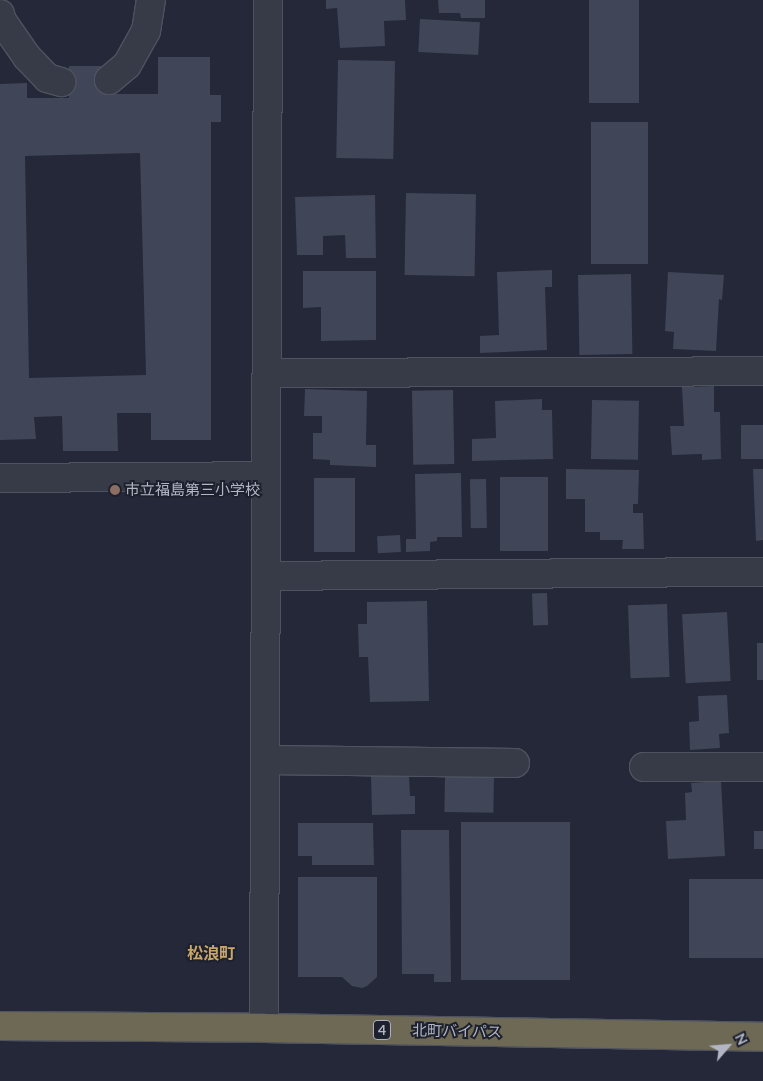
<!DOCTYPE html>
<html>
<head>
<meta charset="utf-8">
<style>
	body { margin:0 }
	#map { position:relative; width:763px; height:1081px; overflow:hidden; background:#242838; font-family:Lato,"Noto Sans JP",sans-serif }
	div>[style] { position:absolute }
	.building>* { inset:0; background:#404657; transform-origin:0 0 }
	.roads { filter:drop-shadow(1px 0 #4f5360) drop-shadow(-1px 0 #4f5360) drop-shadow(0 1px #4f5360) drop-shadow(0 -1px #4f5360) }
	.minor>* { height:28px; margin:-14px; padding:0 14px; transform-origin:14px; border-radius:14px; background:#373b48 }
	.highway>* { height:28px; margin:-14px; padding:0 14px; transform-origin:14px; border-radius:14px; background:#6e6955 }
	.dots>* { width:14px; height:14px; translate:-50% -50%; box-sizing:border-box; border:2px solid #1d202d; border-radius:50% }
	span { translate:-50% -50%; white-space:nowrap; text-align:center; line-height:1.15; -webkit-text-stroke:4px #1d202d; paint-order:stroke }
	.shield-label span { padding:1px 4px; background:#1d202d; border:1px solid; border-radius:4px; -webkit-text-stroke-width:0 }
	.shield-label { font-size:14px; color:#b2b6c4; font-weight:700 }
	.poi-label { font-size:15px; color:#b2b6c4 }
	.left { translate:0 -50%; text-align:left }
	.street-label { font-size:15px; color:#b2b6c4 }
	.neighbourhood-label { font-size:16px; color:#c9a669; font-weight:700 }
	.north { position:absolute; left:703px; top:1021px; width:50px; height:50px; -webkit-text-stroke:4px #1d202d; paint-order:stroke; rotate:63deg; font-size:14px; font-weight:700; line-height:20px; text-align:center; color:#b2b6c4 }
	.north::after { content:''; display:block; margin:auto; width:18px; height:22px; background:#b2b6c4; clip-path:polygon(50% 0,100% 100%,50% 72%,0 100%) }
</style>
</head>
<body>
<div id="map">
	<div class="building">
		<div style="clip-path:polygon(326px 0,405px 0,406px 20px,384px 21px,385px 46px,340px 48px,337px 8px,326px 9px)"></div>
		<div style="clip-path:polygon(438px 0,485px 0,485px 18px,461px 18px,460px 13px,439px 13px)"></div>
		<div style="left:589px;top:0;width:50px;height:103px"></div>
		<div style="left:420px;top:19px;width:60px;height:33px;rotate:3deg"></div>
		<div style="clip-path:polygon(evenodd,158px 57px,210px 57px,210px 95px,221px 95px,221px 122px,211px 122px,211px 440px,151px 440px,151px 413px,117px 413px,118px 451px,63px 451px,62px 416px,34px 417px,36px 439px,0 440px,0 84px,27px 83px,27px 98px,69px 98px,69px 66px,102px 66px,102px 94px,158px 94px,158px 57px,140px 153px,146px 375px,29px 378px,25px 156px,140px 153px)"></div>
		<div style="left:338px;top:60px;width:57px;height:98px;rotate:1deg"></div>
		<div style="left:591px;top:122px;width:57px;height:142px"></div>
		<div style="left:406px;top:193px;width:70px;height:82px;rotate:1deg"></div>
		<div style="clip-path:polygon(375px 195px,376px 258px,346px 258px,345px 235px,323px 236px,323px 255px,297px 255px,295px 197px)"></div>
		<div style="clip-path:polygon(552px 270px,552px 287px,545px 287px,547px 350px,480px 353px,480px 336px,499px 335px,497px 272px)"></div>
		<div style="clip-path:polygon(303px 271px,376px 271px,376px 340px,321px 341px,321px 307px,303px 308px)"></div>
		<div style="clip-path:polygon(668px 272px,724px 275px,722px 300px,719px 299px,716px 351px,673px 349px,674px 332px,665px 331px)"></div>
		<div style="left:631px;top:274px;width:80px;height:53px;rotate:89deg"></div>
		<div style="clip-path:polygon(714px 386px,714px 412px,720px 412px,721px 459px,702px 460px,702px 454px,672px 455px,670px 426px,684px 426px,682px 387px)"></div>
		<div style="clip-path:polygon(305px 389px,367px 391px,366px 445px,376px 445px,376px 467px,330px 465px,330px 460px,313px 459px,313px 433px,322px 433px,322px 416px,304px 416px)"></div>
		<div style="left:453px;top:390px;width:74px;height:41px;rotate:89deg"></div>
		<div style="clip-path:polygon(542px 399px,542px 410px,552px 410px,553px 459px,472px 461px,472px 439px,496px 438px,495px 401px)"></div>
		<div style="left:592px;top:400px;width:47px;height:59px;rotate:1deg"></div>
		<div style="left:763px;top:425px;width:34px;height:22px;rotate:90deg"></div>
		<div style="clip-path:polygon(566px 469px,639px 470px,638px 504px,633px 504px,633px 513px,643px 513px,644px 549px,622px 549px,623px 540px,600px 540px,600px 532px,585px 532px,585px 499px,566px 499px)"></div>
		<div style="clip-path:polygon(753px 469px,763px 469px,763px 540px,756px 541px)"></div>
		<div style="clip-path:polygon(461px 473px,462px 537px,437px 537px,437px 541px,430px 542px,430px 551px,406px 552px,406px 539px,416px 539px,415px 474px)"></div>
		<div style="left:500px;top:477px;width:48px;height:74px"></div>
		<div style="left:314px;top:478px;width:41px;height:74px"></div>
		<div style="left:486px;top:479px;width:49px;height:16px;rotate:89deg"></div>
		<div style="left:400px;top:535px;width:17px;height:23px;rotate:87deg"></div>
		<div style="left:547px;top:593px;width:32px;height:15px;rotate:88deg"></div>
		<div style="clip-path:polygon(427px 601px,429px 701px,370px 702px,368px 657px,359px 657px,358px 624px,367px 624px,367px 602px)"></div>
		<div style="left:667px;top:604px;width:73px;height:39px;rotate:88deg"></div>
		<div style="left:727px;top:612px;width:69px;height:45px;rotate:87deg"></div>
		<div style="left:757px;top:643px;width:6px;height:37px"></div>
		<div style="clip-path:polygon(727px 695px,729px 733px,719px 734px,720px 748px,690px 750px,689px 722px,699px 721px,698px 696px)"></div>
		<div style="clip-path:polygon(371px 775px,409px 775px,410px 796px,415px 796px,415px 814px,372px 815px)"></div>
		<div style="left:445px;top:776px;width:49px;height:36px;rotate:1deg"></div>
		<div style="clip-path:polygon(721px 781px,725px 856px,668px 859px,666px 821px,686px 820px,685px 793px,692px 792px,691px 783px)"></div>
		<div style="left:461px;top:822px;width:109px;height:158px"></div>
		<div style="clip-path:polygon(298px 823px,373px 823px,374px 865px,312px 865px,312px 856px,298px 856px)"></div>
		<div style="clip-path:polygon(401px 830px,449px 830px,451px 982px,434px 982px,434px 974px,402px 974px)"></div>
		<div style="left:763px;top:831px;width:18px;height:9px;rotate:90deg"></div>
		<div style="clip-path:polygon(298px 877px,377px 877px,377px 977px,367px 986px,362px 988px,352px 986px,342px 977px,298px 977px)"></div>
		<div style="left:763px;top:879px;width:79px;height:74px;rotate:90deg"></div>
	</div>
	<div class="roads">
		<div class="minor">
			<div style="left:0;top:14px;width:7px;rotate:74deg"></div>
			<div style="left:2px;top:21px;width:44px;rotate:55.2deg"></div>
			<div style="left:27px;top:57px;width:29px;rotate:46deg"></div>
			<div style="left:47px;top:78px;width:15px;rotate:16deg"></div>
			<div style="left:109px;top:80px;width:23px;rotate:-40deg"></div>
			<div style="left:127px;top:65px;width:39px;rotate:-61deg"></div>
			<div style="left:146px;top:31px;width:31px;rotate:-81deg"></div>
			<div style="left:267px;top:373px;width:496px;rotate:-0.2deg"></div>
			<div style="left:0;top:478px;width:266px;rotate:-0.4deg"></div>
			<div style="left:266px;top:576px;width:497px;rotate:-0.5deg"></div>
			<div style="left:265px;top:760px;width:250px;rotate:0.7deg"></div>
			<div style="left:644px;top:767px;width:119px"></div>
			<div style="left:264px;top:1028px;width:1028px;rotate:-89.78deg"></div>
		</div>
		<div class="highway">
			<div style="left:0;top:1026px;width:264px;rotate:0.4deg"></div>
			<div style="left:264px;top:1028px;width:499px;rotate:1deg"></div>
		</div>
	</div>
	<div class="dots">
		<div style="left:115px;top:490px;background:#8d6e63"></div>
	</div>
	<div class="shield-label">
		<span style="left:382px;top:1030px">4</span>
	</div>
	<div class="poi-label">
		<span class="left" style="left:125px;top:490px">市立福島第三小学校</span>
	</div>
	<div class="street-label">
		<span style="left:457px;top:1031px;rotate:1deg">北町バイパス</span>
	</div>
	<div class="neighbourhood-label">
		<span style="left:211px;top:953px">松浪町</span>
	</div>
	<div class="north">N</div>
</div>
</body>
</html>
